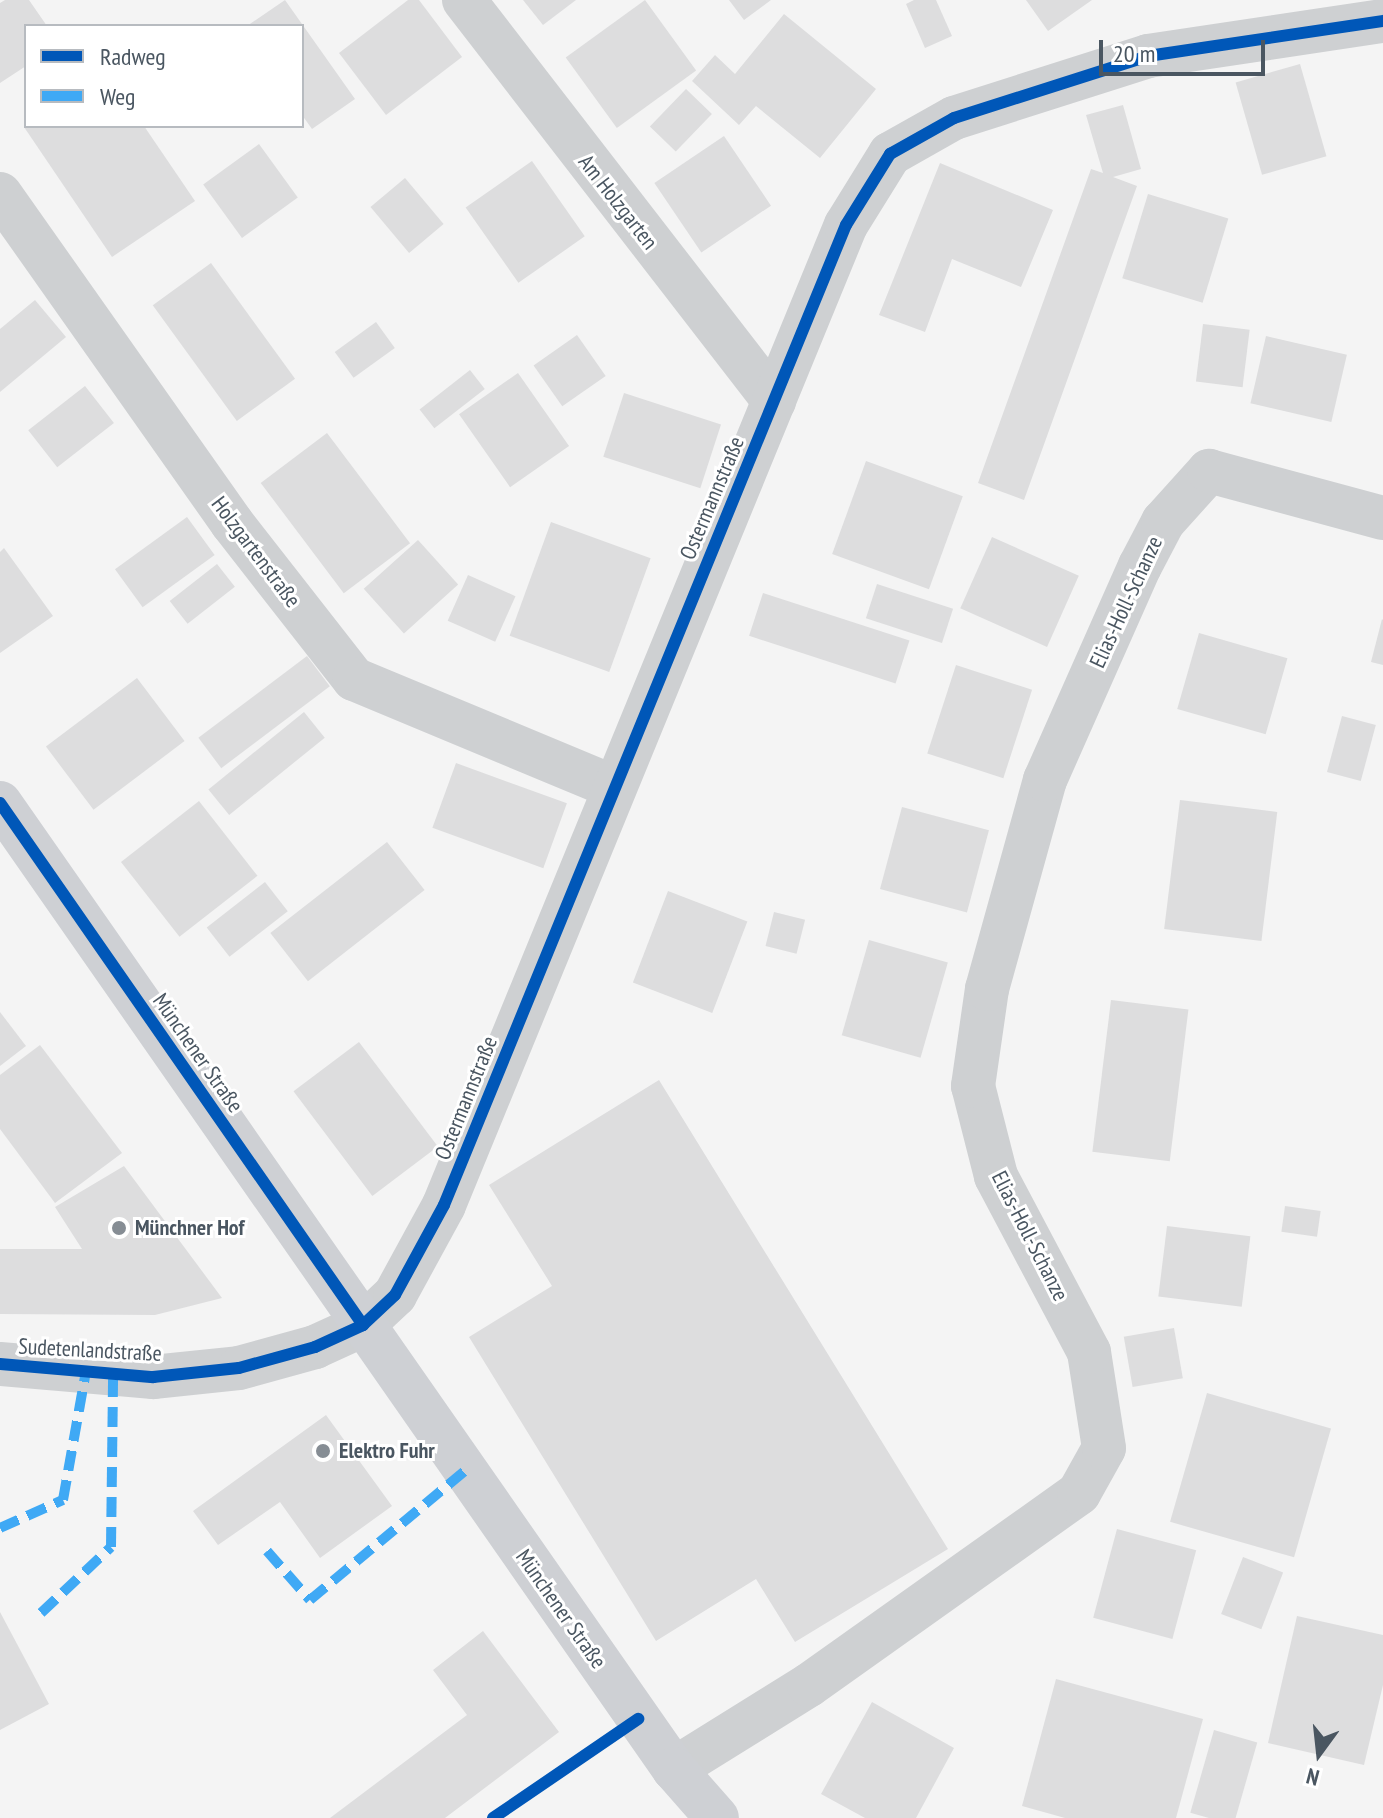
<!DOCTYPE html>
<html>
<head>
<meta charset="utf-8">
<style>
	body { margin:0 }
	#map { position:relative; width:1383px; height:1818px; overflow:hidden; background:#f4f4f4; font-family:"PT Sans Narrow",sans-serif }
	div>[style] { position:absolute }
	.building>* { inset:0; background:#ddddde; transform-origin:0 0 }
	.minor>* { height:44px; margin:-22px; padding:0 22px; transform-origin:22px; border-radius:22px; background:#ced0d2 }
	.tertiary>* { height:44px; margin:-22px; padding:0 22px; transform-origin:22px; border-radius:22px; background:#ced0d2 }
	.secondary>* { height:44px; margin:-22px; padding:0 22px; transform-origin:22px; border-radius:22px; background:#ced0d4 }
	.quiet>* { height:10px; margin-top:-5px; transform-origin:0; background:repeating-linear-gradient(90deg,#3fa9f5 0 20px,transparent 0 30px) }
	.cycleway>* { height:12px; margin:-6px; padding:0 6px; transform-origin:6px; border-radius:6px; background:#0057b8 }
	.dots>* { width:22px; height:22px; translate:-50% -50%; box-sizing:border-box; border:4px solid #fff; border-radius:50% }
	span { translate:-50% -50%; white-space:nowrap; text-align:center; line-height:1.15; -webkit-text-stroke:6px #fff; paint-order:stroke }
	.street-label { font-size:22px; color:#4a5661 }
	.poi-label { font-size:22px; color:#4a5661; font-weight:700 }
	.left { translate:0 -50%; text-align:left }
	.legend { position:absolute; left:24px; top:24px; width:280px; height:104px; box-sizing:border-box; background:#fff; border:2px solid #b7bbc0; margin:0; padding:10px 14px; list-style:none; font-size:24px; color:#4a5661 }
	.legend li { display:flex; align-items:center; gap:16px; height:40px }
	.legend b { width:40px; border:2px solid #b7bbc0 }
	.north { position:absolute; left:1279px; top:1714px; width:80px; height:80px; -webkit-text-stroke:6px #fff; paint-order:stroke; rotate:195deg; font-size:22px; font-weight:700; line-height:32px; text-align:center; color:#4a5661 }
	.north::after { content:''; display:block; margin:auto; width:28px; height:36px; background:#4a5661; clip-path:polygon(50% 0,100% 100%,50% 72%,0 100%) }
	.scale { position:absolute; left:1099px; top:40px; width:166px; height:36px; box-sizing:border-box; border:4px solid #4a5661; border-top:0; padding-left:10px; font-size:24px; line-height:28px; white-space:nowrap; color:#4a5661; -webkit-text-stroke:6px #fff; paint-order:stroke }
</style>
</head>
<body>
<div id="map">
	<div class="building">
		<div style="clip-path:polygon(5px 0,29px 0,47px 26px,26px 26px,26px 66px,0 83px,0 3px)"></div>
		<div style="clip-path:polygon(285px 0,355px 99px,312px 129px,302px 115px,302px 26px,247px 26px)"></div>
		<div style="clip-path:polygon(408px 0,419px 0,462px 57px,386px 115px,339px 53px)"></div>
		<div style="clip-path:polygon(523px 0,576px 0,543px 25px)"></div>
		<div style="left:645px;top:0;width:87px;height:98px;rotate:54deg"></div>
		<div style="clip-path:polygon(729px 0,771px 0,744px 20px)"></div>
		<div style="clip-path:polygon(914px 0,936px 0,952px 36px,925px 48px,906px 4px)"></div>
		<div style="clip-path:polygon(1026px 0,1092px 0,1048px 31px)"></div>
		<div style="clip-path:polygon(784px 14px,876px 89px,820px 158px,756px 106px,739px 125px,692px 81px,715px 55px,735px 74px)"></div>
		<div style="left:1300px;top:64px;width:96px;height:67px;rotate:74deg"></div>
		<div style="left:686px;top:89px;width:36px;height:52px;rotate:44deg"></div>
		<div style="clip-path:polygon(1123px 105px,1141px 169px,1113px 177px,1137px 186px,1024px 500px,978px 483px,1091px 169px,1103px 173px,1086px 115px)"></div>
		<div style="clip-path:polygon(144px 126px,195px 201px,112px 257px,24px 127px)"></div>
		<div style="left:724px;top:136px;width:84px;height:84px;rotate:56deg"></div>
		<div style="left:259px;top:144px;width:66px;height:69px;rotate:54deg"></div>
		<div style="left:532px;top:161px;width:92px;height:81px;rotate:55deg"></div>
		<div style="clip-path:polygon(940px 163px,1053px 210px,1021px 287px,952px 259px,925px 332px,879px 315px)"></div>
		<div style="left:405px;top:178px;width:60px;height:45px;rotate:50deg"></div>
		<div style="left:1148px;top:194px;width:84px;height:88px;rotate:17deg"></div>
		<div style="left:211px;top:263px;width:143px;height:72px;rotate:54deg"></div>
		<div style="clip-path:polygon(35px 300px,66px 337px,0 392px,0 329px)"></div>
		<div style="left:376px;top:322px;width:32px;height:51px;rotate:54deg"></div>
		<div style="left:1203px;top:324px;width:47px;height:58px;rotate:7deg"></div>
		<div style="left:577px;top:335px;width:50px;height:53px;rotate:55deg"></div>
		<div style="left:1266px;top:336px;width:83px;height:69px;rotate:13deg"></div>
		<div style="left:470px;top:370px;width:24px;height:64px;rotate:52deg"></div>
		<div style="left:518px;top:373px;width:89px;height:72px;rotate:55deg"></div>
		<div style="left:85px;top:386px;width:47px;height:72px;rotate:52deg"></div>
		<div style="left:624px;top:393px;width:102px;height:67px;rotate:18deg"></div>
		<div style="left:327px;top:433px;width:138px;height:83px;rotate:53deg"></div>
		<div style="left:866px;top:461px;width:103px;height:99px;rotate:20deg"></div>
		<div style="left:187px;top:517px;width:47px;height:89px;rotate:54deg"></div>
		<div style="left:551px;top:522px;width:106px;height:121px;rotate:20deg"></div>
		<div style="left:992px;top:537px;width:95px;height:78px;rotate:24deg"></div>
		<div style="left:418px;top:540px;width:60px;height:73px;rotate:48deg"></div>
		<div style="clip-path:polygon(4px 548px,53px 616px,0 653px,0 552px)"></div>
		<div style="left:217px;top:564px;width:29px;height:60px;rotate:52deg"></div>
		<div style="left:468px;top:575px;width:52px;height:50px;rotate:24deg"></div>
		<div style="left:877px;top:584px;width:80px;height:36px;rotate:18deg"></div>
		<div style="left:763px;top:593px;width:154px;height:45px;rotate:18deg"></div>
		<div style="clip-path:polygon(1382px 619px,1383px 620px,1383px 665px,1371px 662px)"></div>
		<div style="left:1199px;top:633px;width:92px;height:79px;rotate:16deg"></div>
		<div style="left:307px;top:656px;width:38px;height:136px;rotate:53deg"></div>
		<div style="left:956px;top:665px;width:80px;height:93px;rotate:18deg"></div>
		<div style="left:137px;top:678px;width:79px;height:114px;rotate:53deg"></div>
		<div style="left:304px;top:712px;width:33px;height:123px;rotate:51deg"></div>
		<div style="left:1342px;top:716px;width:35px;height:58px;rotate:15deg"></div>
		<div style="left:456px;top:763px;width:118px;height:69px;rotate:20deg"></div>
		<div style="left:1180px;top:800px;width:98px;height:130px;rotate:7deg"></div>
		<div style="left:199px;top:801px;width:95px;height:99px;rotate:52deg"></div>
		<div style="left:902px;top:807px;width:90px;height:85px;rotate:15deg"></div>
		<div style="left:387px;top:842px;width:61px;height:148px;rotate:52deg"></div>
		<div style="left:265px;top:882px;width:37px;height:74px;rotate:52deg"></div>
		<div style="left:668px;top:891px;width:85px;height:98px;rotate:21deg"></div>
		<div style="left:774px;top:912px;width:32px;height:35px;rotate:14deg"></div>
		<div style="left:869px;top:940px;width:82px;height:99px;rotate:16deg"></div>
		<div style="left:1111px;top:1000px;width:78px;height:153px;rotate:7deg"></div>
		<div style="clip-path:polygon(0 1012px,26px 1046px,0 1066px)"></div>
		<div style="left:359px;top:1042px;width:131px;height:82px;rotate:53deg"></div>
		<div style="clip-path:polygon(40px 1045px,122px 1153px,55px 1203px,0 1129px,0 1075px)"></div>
		<div style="clip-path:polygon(659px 1080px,948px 1549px,795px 1642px,756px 1579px,656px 1641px,469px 1337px,552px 1286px,489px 1185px)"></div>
		<div style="clip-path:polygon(124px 1166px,222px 1298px,155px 1315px,0 1314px,0 1249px,82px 1249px,55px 1207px)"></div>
		<div style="left:1285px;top:1206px;width:36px;height:26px;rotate:8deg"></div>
		<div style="left:1167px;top:1226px;width:84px;height:71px;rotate:7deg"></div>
		<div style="left:1174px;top:1328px;width:51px;height:51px;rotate:80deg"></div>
		<div style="left:1207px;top:1393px;width:129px;height:134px;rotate:16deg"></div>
		<div style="clip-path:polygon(326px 1415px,392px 1506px,320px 1558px,280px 1502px,218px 1545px,193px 1511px)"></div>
		<div style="left:1117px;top:1529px;width:82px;height:92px;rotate:15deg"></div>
		<div style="left:1243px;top:1557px;width:43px;height:61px;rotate:21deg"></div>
		<div style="clip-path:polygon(0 1612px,49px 1704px,0 1730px)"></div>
		<div style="clip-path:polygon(1297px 1616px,1383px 1635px,1383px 1685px,1364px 1765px,1268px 1743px)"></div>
		<div style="clip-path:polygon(483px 1631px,559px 1732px,445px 1818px,330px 1818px,467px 1715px,433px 1670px)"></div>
		<div style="clip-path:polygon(1056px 1679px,1203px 1719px,1176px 1818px,1065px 1818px,1022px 1806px)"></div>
		<div style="clip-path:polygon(872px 1702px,954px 1748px,916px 1818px,865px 1818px,821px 1794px)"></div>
		<div style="left:1214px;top:1730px;width:45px;height:86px;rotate:16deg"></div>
	</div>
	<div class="minor">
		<div style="left:464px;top:0;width:507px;rotate:52.29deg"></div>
		<div style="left:0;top:194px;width:403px;rotate:54.8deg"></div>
		<div style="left:232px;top:523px;width:198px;rotate:52deg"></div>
		<div style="left:354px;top:679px;width:281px;rotate:22.6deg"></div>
		<div style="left:363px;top:1325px;width:44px;rotate:-43.2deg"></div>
		<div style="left:395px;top:1295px;width:102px;rotate:-61.4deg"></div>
		<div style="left:444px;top:1205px;width:1059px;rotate:-67.7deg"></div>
		<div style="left:846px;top:225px;width:84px;rotate:-58.2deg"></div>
		<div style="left:890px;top:154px;width:73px;rotate:-29.4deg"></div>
		<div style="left:954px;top:118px;width:204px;rotate:-17.7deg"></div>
		<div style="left:1148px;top:56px;width:238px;rotate:-8.5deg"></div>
		<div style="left:674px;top:1769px;width:159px;rotate:-31.9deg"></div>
		<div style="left:809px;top:1685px;width:331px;rotate:-35.4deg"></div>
		<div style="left:1079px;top:1493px;width:51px;rotate:-60.9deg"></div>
		<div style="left:1104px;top:1448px;width:97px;rotate:-98.9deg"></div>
		<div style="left:1089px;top:1352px;width:199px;rotate:-117.9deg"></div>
		<div style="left:996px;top:1176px;width:93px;rotate:-104.3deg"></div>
		<div style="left:973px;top:1086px;width:98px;rotate:-81.8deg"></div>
		<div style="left:987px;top:989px;width:217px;rotate:-74.5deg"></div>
		<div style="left:1045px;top:780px;width:234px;rotate:-66.1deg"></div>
		<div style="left:1140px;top:566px;width:50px;rotate:-62.4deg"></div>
		<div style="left:1163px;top:522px;width:69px;rotate:-48deg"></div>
		<div style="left:1209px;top:471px;width:180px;rotate:15.1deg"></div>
	</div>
	<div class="tertiary">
		<div style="left:0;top:1364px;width:154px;rotate:4.9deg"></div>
		<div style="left:153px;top:1377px;width:86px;rotate:-6deg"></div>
		<div style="left:239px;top:1368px;width:79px;rotate:-15.4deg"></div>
		<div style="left:315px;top:1347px;width:53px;rotate:-24.6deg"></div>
	</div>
	<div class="secondary">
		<div style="left:0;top:803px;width:1178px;rotate:55.1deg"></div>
		<div style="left:674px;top:1769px;width:65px;rotate:48.7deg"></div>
	</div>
	<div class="quiet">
		<div style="left:0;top:1528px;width:69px;rotate:-24deg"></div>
		<div style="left:63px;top:1500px;width:131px;rotate:-79.9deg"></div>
		<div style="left:267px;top:1551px;width:65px;rotate:48.7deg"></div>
		<div style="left:310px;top:1600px;width:202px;rotate:-39.8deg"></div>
		<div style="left:41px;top:1613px;width:96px;rotate:-43.3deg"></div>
		<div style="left:111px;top:1547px;width:173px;rotate:-89.3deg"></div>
	</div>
	<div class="cycleway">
		<div style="left:0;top:803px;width:636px;rotate:55.19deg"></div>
		<div style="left:0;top:1364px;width:154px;rotate:4.9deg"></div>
		<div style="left:153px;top:1377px;width:86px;rotate:-6deg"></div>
		<div style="left:239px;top:1368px;width:79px;rotate:-15.4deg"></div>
		<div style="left:315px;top:1347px;width:53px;rotate:-24.6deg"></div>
		<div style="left:363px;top:1325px;width:44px;rotate:-43.2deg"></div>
		<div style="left:395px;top:1295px;width:102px;rotate:-61.4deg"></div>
		<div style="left:444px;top:1205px;width:1059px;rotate:-67.7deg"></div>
		<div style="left:846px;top:225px;width:84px;rotate:-58.2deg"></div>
		<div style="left:890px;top:154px;width:73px;rotate:-29.4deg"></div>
		<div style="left:954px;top:118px;width:204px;rotate:-17.7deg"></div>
		<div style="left:1148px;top:56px;width:238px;rotate:-8.5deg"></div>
		<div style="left:493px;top:1818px;width:176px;rotate:-34.3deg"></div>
	</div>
	<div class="dots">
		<div style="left:119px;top:1228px;background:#868d94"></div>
		<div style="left:323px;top:1451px;background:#868d94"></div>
	</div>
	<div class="street-label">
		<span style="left:618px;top:202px;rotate:52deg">Am Holzgarten</span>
		<span style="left:712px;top:498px;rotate:-67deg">Ostermannstraße</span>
		<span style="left:256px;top:552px;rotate:53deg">Holzgartenstraße</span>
		<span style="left:1126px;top:602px;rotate:-65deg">Elias-Holl-Schanze</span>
		<span style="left:198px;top:1053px;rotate:55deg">Münchener Straße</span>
		<span style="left:466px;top:1098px;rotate:-68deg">Ostermannstraße</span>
		<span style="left:1030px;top:1236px;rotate:63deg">Elias-Holl-Schanze</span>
		<span style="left:90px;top:1350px;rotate:3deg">Sudetenlandstraße</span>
		<span style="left:561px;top:1609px;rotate:55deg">Münchener Straße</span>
	</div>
	<div class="poi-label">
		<span class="left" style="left:135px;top:1228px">Münchner Hof</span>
		<span class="left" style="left:339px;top:1451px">Elektro Fuhr</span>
	</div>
	<ul class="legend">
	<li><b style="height:10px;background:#0057b8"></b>Radweg</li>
	<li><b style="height:10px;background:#3fa9f5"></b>Weg</li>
	</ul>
	<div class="north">N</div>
	<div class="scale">20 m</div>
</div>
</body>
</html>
